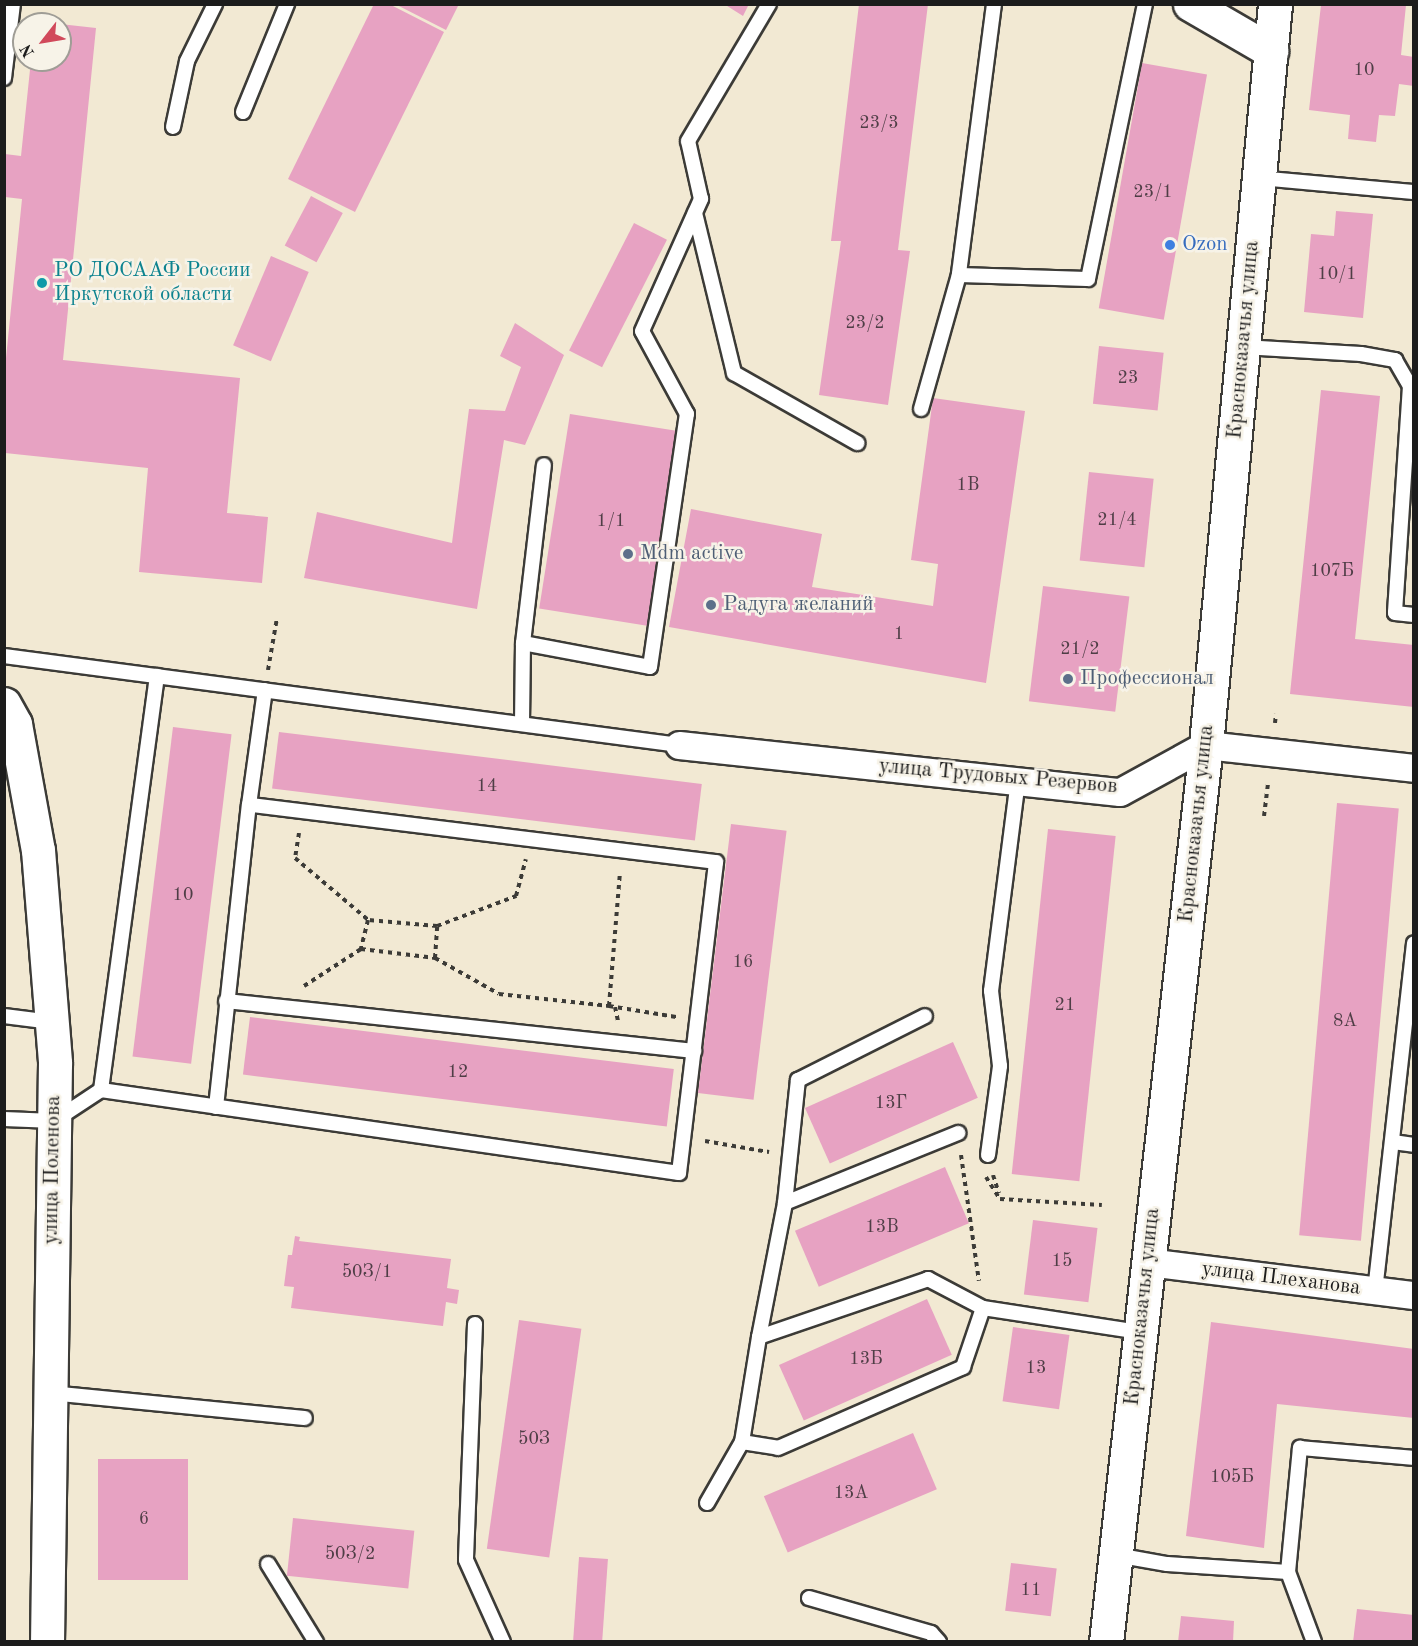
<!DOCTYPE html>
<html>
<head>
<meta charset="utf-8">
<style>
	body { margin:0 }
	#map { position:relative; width:1418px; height:1646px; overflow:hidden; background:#f2e9d3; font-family:"Old Standard TT",serif }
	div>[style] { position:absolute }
	.building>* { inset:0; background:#e7a2c2; transform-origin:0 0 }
	.path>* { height:4px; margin-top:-2px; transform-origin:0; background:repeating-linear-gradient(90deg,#3c3b37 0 4.5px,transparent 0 9px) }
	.roads { filter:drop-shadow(2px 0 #3c3b37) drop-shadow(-2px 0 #3c3b37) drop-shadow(0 2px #3c3b37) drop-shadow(0 -2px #3c3b37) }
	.lane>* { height:14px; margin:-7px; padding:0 7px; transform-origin:7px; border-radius:7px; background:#fff }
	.street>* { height:27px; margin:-13.5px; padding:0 13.5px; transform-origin:13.5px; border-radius:13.5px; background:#fff }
	.secondary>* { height:33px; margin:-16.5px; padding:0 16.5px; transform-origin:16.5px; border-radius:16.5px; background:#fff }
	.dots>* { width:16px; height:16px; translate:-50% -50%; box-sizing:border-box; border:3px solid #f7f3e8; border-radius:50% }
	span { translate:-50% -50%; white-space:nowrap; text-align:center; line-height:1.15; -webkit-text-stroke:5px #f7f3e8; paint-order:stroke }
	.number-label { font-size:18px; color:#4f3e46 }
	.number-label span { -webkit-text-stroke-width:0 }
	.shop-label { font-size:21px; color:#366cbe }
	.left { translate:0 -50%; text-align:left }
	.culture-label { font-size:21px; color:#0d838f }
	.street-label { font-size:21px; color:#1c1c1c }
	.service-label { font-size:21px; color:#4e5e75 }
	.frame { position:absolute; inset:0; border:6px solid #1c1c1c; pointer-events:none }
	.north { position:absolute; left:12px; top:12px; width:60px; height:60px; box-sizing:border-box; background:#f7f3e8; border:2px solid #9f9d96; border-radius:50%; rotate:239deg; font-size:16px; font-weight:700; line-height:24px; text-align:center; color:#1c1c1c }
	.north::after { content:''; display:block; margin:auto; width:21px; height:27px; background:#d1495b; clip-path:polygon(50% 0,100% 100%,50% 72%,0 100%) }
</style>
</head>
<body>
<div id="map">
	<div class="building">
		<div style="clip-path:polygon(374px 4px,389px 4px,444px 32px,355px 212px,288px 179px)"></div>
		<div style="clip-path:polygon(395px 4px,459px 4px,446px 30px)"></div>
		<div style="clip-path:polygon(724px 4px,749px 4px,743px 16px)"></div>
		<div style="clip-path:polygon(859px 4px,928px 4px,898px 250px,910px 251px,888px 405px,819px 395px,841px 241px,831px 241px)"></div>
		<div style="clip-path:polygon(1321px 5px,1406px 5px,1401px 55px,1414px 57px,1414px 86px,1399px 84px,1395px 116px,1379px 115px,1376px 142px,1348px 139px,1350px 115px,1309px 110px)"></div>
		<div style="clip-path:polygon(60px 24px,96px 28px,63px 360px,240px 378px,227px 513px,268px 517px,262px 583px,139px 572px,148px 468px,5px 453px,5px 368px,22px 199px,5px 197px,5px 154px,21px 156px,31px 60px,60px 60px)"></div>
		<div style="left:1142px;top:63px;width:66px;height:249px;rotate:10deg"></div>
		<div style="left:311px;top:196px;width:36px;height:56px;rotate:28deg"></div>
		<div style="clip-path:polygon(1336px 211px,1373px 214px,1363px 318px,1304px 312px,1311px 234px,1334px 236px)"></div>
		<div style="left:634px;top:223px;width:37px;height:143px;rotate:27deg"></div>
		<div style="left:271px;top:256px;width:41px;height:97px;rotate:23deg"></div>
		<div style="clip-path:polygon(515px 323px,564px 355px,525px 445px,504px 440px,477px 609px,304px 578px,317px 512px,452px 543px,469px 409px,505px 411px,521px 367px,500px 356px)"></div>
		<div style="left:1099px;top:346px;width:65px;height:58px;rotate:6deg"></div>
		<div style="clip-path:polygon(1321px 390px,1380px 396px,1355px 639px,1414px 645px,1414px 707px,1290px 694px)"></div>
		<div style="clip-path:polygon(933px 398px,1025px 411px,986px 683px,669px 627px,691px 509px,822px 534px,812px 587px,933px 606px,938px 564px,911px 560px)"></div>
		<div style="left:570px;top:414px;width:114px;height:197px;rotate:9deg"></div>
		<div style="left:1089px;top:472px;width:65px;height:89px;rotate:6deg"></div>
		<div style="left:1043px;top:586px;width:87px;height:116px;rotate:7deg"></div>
		<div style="left:173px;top:727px;width:59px;height:332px;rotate:7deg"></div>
		<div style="left:279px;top:732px;width:426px;height:57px;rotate:7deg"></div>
		<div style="left:1337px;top:803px;width:62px;height:434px;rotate:5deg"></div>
		<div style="left:731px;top:824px;width:56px;height:271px;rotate:7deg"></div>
		<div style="left:1048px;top:829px;width:68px;height:347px;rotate:6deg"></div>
		<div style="left:250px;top:1017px;width:427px;height:58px;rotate:7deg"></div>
		<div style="left:953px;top:1042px;width:61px;height:162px;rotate:66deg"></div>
		<div style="left:945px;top:1167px;width:61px;height:163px;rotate:67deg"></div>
		<div style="left:1033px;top:1220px;width:65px;height:75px;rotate:7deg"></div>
		<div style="clip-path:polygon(295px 1236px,300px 1237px,299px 1241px,451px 1259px,447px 1288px,459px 1290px,457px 1304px,446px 1302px,443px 1326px,291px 1308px,294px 1287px,284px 1286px,288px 1255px,292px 1255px)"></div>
		<div style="left:927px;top:1299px;width:61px;height:162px;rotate:66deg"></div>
		<div style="left:519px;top:1320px;width:63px;height:231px;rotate:8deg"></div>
		<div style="clip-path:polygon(1211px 1322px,1414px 1349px,1414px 1418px,1277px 1404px,1264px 1548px,1186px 1536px)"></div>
		<div style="left:1013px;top:1327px;width:57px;height:75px;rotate:8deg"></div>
		<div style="left:913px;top:1433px;width:61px;height:162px;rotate:67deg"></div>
		<div style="left:98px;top:1459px;width:90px;height:121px"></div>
		<div style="left:293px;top:1518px;width:122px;height:58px;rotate:6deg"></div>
		<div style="left:579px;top:1557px;width:29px;height:85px;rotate:4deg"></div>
		<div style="left:1011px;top:1563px;width:46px;height:48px;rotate:7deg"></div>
		<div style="clip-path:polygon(1357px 1609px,1414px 1615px,1414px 1642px,1353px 1642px)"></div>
		<div style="clip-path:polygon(1181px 1616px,1234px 1621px,1233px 1642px,1178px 1642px)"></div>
	</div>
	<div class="path">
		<div style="left:268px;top:670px;width:53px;rotate:-80.2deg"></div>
		<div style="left:1275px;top:723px;width:9px;rotate:-84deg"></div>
		<div style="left:1264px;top:816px;width:35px;rotate:-83deg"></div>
		<div style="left:299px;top:833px;width:25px;rotate:99deg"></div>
		<div style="left:295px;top:858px;width:96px;rotate:40.3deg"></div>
		<div style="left:437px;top:926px;width:85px;rotate:-20.8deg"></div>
		<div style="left:516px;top:896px;width:38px;rotate:-75deg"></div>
		<div style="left:435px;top:958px;width:73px;rotate:29.4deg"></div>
		<div style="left:499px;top:994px;width:111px;rotate:6.2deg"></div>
		<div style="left:609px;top:1006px;width:133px;rotate:-85.3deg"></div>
		<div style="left:304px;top:986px;width:68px;rotate:-33deg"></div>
		<div style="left:361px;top:949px;width:75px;rotate:6.9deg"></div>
		<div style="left:435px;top:958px;width:32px;rotate:-86deg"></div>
		<div style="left:437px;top:926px;width:69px;rotate:-175deg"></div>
		<div style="left:368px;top:920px;width:30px;rotate:104deg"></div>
		<div style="left:609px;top:1006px;width:68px;rotate:9.3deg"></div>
		<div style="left:615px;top:1007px;width:14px;rotate:78deg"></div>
		<div style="left:705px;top:1141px;width:65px;rotate:9.8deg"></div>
		<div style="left:961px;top:1155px;width:127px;rotate:81.9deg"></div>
		<div style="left:993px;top:1175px;width:19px;rotate:72deg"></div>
		<div style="left:986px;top:1177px;width:26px;rotate:58deg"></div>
		<div style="left:1000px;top:1199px;width:102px;rotate:3.4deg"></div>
	</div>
	<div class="roads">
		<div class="lane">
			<div style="left:994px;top:4px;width:273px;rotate:97.4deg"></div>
			<div style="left:959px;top:275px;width:129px;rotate:1.8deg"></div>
			<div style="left:1088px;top:279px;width:281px;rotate:-78.3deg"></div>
			<div style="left:4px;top:78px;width:75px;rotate:-83.1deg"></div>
			<div style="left:243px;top:112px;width:117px;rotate:-67.8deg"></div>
			<div style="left:173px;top:127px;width:67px;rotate:-78deg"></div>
			<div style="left:187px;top:61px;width:64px;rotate:-63.8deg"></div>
			<div style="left:1259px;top:178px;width:156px;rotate:5.2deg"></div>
			<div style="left:695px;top:213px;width:165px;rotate:76.3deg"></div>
			<div style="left:734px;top:373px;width:142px;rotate:29.6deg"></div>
			<div style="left:1243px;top:347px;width:118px;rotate:3.4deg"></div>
			<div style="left:1361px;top:354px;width:35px;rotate:10deg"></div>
			<div style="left:1395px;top:360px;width:30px;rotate:60deg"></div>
			<div style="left:1410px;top:386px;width:227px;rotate:93.8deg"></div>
			<div style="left:1395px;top:613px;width:19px;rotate:6deg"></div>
			<div style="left:921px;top:409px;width:139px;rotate:-74.2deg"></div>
			<div style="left:523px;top:643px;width:179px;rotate:-83.3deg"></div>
			<div style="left:4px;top:656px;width:681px;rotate:7.51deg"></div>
			<div style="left:522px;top:724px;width:81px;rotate:-89.3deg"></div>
			<div style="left:523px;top:643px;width:129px;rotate:10.7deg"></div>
			<div style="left:650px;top:667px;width:256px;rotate:-81.7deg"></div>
			<div style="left:687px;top:414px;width:94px;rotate:-118.5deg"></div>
			<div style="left:642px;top:331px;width:145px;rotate:-65.9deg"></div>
			<div style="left:701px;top:199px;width:59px;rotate:-102.6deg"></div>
			<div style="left:688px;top:141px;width:159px;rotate:-59.4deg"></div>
			<div style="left:226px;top:1001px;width:471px;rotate:6.1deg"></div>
			<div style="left:4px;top:1016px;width:48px;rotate:7.1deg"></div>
			<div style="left:101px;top:1090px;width:418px;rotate:-82.3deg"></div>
			<div style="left:216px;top:1107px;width:304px;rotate:-83.8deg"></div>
			<div style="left:249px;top:805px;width:116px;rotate:-82.1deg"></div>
			<div style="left:4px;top:1119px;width:50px;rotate:2.3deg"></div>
			<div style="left:54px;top:1121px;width:56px;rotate:-33.4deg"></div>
			<div style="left:101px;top:1090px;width:584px;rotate:8.17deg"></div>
			<div style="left:679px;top:1173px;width:313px;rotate:-83.2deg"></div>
			<div style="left:716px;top:862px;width:470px;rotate:-173deg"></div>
			<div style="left:1393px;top:1142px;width:21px;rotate:8deg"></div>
			<div style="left:988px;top:1155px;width:90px;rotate:-82.3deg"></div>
			<div style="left:1000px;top:1066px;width:76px;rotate:-96.8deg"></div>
			<div style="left:991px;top:991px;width:212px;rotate:-82.7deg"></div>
			<div style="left:785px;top:1203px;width:124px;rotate:-84deg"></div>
			<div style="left:798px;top:1080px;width:142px;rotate:-26.7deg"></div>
			<div style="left:1375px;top:1291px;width:350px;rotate:-83.6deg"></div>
			<div style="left:475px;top:1324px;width:236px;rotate:92.2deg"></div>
			<div style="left:466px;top:1560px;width:90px;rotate:65.7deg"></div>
			<div style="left:759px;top:1337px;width:136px;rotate:-79deg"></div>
			<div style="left:785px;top:1203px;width:187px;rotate:-22deg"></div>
			<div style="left:50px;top:1393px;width:256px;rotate:5.6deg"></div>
			<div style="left:742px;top:1442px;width:106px;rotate:-80.8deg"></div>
			<div style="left:759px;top:1337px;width:179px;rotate:-18.9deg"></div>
			<div style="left:928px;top:1279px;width:62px;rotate:27.8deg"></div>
			<div style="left:983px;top:1308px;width:159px;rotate:8.7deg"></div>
			<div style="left:707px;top:1503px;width:70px;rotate:-60.2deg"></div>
			<div style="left:742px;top:1442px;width:36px;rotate:9deg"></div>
			<div style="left:778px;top:1448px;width:202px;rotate:-23.6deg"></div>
			<div style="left:963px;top:1367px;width:62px;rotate:-71.3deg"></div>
			<div style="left:1116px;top:1555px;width:52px;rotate:10deg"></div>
			<div style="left:1167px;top:1564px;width:121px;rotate:3.8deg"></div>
			<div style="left:1288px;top:1572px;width:125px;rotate:-84.5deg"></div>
			<div style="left:1300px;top:1448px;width:114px;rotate:5deg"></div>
			<div style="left:268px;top:1564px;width:92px;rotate:58.4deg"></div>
			<div style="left:1288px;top:1572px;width:75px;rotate:69.6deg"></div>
			<div style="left:809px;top:1598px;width:127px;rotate:16deg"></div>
			<div style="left:931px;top:1633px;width:12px;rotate:48deg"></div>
		</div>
		<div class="street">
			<div style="left:679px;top:745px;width:443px;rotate:6.1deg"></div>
			<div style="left:1120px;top:792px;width:98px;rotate:-28.7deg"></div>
			<div style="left:1206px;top:745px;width:209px;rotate:6.3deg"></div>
			<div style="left:1148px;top:1262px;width:268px;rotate:7.1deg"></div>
		</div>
		<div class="secondary">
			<div style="left:1190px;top:4px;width:94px;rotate:30.1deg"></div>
			<div style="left:4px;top:704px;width:23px;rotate:61deg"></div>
			<div style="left:15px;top:724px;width:128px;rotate:79.7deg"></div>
			<div style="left:38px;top:850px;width:214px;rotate:85.4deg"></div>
			<div style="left:55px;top:1063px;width:579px;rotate:90.79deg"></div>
			<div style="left:1106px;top:1642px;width:903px;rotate:-83.64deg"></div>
			<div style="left:1206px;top:745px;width:744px;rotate:-84.68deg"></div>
		</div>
	</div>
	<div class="dots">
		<div style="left:1170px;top:245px;background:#3f7fe0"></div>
		<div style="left:42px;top:283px;background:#0f9aa8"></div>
		<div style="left:628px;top:554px;background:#5c6f8a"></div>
		<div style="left:711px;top:605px;background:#5c6f8a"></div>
		<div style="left:1068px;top:679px;background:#5c6f8a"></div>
	</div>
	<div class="number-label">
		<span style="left:1364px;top:70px">10</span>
		<span style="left:879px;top:123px">23/3</span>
		<span style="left:1153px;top:192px">23/1</span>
		<span style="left:1337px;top:274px">10/1</span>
		<span style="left:865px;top:323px">23/2</span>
		<span style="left:1128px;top:378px">23</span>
		<span style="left:968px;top:485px">1В</span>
		<span style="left:1117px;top:520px">21/4</span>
		<span style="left:611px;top:521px">1/1</span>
		<span style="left:1332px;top:571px">107Б</span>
		<span style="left:899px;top:634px">1</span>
		<span style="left:1080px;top:649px">21/2</span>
		<span style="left:487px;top:786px">14</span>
		<span style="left:183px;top:895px">10</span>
		<span style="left:743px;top:962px">16</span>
		<span style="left:1065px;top:1005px">21</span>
		<span style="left:1345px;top:1021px">8А</span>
		<span style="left:458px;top:1072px">12</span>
		<span style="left:891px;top:1103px">13Г</span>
		<span style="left:882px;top:1227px">13В</span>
		<span style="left:1062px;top:1261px">15</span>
		<span style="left:367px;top:1272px">50З/1</span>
		<span style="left:866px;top:1359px">13Б</span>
		<span style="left:1036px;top:1368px">13</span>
		<span style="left:534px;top:1439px">50З</span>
		<span style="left:1232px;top:1477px">105Б</span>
		<span style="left:851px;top:1493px">13А</span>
		<span style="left:144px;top:1519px">6</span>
		<span style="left:350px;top:1554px">50З/2</span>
		<span style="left:1031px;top:1590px">11</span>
	</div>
	<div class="shop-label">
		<span class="left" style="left:1182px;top:245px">Ozon</span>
	</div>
	<div class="culture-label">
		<span class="left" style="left:54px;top:283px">РО ДОСААФ России<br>Иркутской области</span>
	</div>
	<div class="street-label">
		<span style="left:1244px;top:340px;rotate:-85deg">Красноказачья улица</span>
		<span style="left:998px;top:777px;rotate:5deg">улица Трудовых Резервов</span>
		<span style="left:1197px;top:824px;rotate:-84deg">Красноказачья улица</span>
		<span style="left:53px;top:1170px;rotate:-89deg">улица Поленова</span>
		<span style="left:1281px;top:1279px;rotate:7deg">улица Плеханова</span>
		<span style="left:1143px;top:1307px;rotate:-84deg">Красноказачья улица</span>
	</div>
	<div class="service-label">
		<span class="left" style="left:640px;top:554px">Mdm active</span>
		<span class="left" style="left:723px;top:605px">Радуга желаний</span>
		<span class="left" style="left:1080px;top:679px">Профессионал</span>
	</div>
	<div class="frame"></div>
	<div class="north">N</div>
</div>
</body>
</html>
